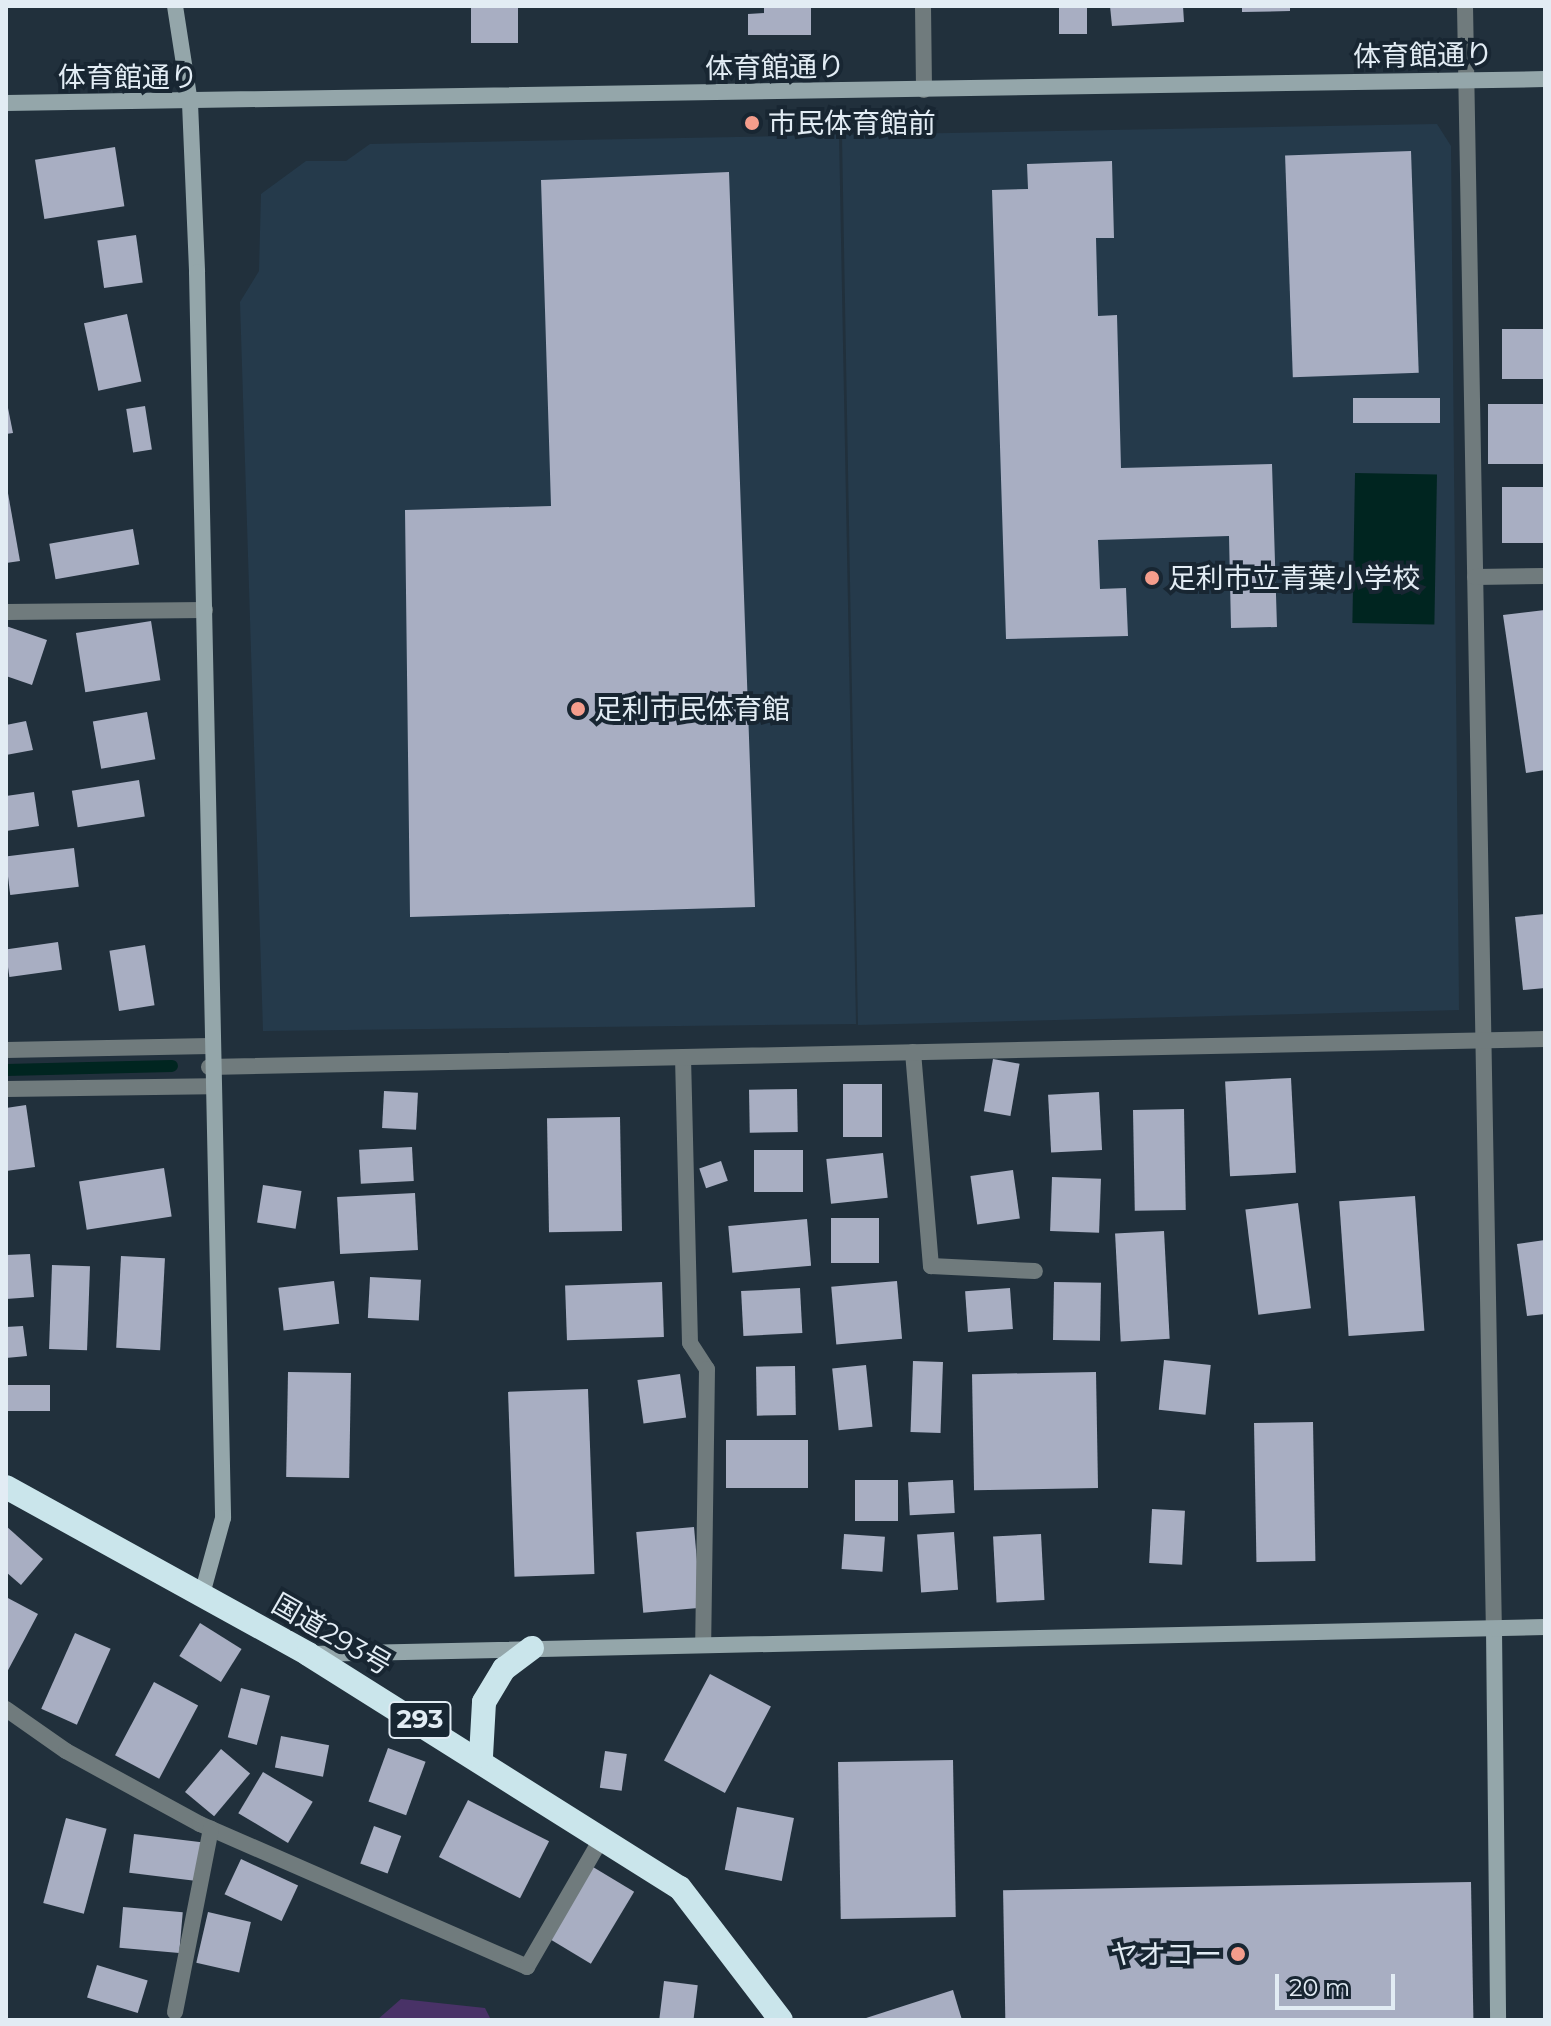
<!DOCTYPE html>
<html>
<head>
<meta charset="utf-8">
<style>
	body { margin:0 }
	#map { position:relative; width:1551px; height:2026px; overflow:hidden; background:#21303c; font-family:Montserrat,"Noto Sans JP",sans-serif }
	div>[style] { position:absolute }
	.built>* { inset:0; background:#253a4b }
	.green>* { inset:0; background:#493267 }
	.water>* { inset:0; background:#002520; transform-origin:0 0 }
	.stream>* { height:12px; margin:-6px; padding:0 6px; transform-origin:6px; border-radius:6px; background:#002520 }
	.building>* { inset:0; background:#a8aec2; transform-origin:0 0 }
	.lane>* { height:16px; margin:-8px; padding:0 8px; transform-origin:8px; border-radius:8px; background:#707b7d }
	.street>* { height:16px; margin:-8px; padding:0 8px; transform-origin:8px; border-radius:8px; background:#707b7d }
	.secondary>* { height:16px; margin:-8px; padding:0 8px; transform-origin:8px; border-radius:8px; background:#94a6aa }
	.highway>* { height:24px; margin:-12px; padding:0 12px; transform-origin:12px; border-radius:12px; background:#cae5eb }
	.dots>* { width:22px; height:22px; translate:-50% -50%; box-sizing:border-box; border:4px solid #182632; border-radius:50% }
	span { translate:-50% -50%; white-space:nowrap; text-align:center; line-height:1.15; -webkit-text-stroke:8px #182632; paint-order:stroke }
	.shield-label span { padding:2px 6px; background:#182632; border:2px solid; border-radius:6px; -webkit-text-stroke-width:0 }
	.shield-label { font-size:26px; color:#e2ecf4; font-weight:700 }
	.street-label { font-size:28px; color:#e2ecf4 }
	.poi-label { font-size:28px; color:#e2ecf4 }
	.left { translate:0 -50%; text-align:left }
	.right { translate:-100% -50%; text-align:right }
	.frame { position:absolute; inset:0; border:8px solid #e2ecf4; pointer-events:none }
	.scale { position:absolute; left:1275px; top:1974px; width:120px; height:36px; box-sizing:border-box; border:4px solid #e2ecf4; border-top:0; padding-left:10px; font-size:24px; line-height:28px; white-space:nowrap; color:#e2ecf4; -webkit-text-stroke:6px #182632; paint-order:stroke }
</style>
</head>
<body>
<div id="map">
	<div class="built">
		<div style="clip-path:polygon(1437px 124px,1451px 146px,1459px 1010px,858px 1025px,842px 135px)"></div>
		<div style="clip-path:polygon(839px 135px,856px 1024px,263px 1031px,240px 302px,259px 271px,261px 194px,306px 161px,346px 161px,370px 144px)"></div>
	</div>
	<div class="green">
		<div style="clip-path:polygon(401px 1999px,485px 2008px,491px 2020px,377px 2020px)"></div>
	</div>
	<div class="water">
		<div style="left:1355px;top:473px;width:82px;height:150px;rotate:1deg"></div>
	</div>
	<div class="stream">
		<div style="left:6px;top:1070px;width:166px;rotate:-1.4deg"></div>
	</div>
	<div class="building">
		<div style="left:471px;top:6px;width:47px;height:37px"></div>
		<div style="clip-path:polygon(764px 6px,811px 6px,811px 35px,748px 35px,748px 14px,764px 13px)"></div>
		<div style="left:1059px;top:6px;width:28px;height:28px"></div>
		<div style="clip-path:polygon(1110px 6px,1183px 6px,1184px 22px,1112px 26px)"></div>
		<div style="clip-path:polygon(1242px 6px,1290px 6px,1290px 11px,1242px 12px)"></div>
		<div style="left:115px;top:147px;width:60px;height:81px;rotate:81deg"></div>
		<div style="left:1411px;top:151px;width:222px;height:126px;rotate:88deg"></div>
		<div style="clip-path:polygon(1112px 161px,1114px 238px,1096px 238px,1098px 316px,1117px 315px,1121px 468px,1272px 464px,1277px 627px,1231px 628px,1229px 536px,1098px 540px,1100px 589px,1126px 588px,1128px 636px,1006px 639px,992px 190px,1028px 189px,1027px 164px)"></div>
		<div style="clip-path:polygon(729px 172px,755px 907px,410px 917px,405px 510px,551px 506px,541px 180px)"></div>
		<div style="left:136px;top:235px;width:48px;height:39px;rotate:82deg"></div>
		<div style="left:127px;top:314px;width:69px;height:44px;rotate:78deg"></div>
		<div style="left:1545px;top:329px;width:50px;height:43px;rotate:90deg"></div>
		<div style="clip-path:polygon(6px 398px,13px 433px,6px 434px)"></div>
		<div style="left:1353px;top:398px;width:87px;height:25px"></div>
		<div style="left:1545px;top:404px;width:60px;height:57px;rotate:90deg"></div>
		<div style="left:145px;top:406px;width:44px;height:19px;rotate:81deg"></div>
		<div style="clip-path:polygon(6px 482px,20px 561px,6px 563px)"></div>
		<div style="left:1502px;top:487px;width:43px;height:56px"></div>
		<div style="left:133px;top:529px;width:36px;height:85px;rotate:80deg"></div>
		<div style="clip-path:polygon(1545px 610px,1545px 770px,1526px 773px,1503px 615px)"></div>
		<div style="left:151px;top:621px;width:60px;height:76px;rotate:81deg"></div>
		<div style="clip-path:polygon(6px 626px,47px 640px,32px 685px,6px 676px)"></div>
		<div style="left:147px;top:712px;width:48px;height:55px;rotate:80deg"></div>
		<div style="clip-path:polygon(26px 721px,33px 750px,6px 755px,6px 725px)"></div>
		<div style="left:139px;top:780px;width:37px;height:68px;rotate:81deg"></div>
		<div style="clip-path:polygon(34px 792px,39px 826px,6px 831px,6px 796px)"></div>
		<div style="left:74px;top:848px;width:39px;height:69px;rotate:83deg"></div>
		<div style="clip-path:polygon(1545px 914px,1545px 988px,1523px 990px,1515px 917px)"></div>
		<div style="left:58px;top:942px;width:28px;height:53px;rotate:82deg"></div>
		<div style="left:145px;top:945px;width:61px;height:36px;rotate:81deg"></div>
		<div style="left:993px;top:1059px;width:27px;height:53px;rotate:10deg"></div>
		<div style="left:1291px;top:1078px;width:95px;height:66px;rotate:87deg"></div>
		<div style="left:843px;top:1084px;width:39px;height:53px"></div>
		<div style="left:797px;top:1089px;width:43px;height:48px;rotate:89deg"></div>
		<div style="left:384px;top:1091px;width:34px;height:37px;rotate:3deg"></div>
		<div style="left:1099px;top:1092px;width:58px;height:51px;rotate:87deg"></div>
		<div style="clip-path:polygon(26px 1105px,35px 1167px,6px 1171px,6px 1108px)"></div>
		<div style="left:1184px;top:1109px;width:101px;height:51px;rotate:89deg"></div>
		<div style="left:620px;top:1117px;width:114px;height:73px;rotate:89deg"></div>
		<div style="left:412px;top:1147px;width:34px;height:53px;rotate:87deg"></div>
		<div style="left:754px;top:1150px;width:49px;height:42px"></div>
		<div style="left:883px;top:1153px;width:45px;height:57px;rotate:84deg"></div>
		<div style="left:721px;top:1161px;width:21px;height:23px;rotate:71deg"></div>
		<div style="left:164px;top:1168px;width:49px;height:86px;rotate:81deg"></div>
		<div style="left:1013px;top:1170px;width:49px;height:43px;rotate:82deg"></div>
		<div style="left:1052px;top:1177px;width:49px;height:54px;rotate:2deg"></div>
		<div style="left:263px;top:1185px;width:39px;height:38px;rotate:9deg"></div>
		<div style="left:415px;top:1193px;width:57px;height:78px;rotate:87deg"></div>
		<div style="left:1415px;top:1196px;width:135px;height:76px;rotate:86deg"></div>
		<div style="left:1298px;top:1203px;width:106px;height:53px;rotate:83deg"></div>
		<div style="left:831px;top:1218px;width:48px;height:45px"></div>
		<div style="left:807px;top:1219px;width:47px;height:79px;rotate:85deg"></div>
		<div style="left:1164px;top:1231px;width:108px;height:49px;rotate:87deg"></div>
		<div style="clip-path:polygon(1545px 1240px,1545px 1314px,1527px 1316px,1517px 1244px)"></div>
		<div style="clip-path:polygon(30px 1254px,34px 1297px,6px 1299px,6px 1255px)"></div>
		<div style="left:121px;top:1256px;width:44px;height:92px;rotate:3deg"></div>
		<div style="left:52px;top:1265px;width:38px;height:84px;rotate:2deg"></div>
		<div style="left:370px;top:1277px;width:51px;height:41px;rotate:3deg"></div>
		<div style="left:334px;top:1281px;width:43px;height:56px;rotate:83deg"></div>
		<div style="left:897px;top:1281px;width:58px;height:66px;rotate:85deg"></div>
		<div style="left:662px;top:1282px;width:55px;height:97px;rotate:88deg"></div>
		<div style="left:1054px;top:1282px;width:47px;height:58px;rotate:1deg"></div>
		<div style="left:800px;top:1288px;width:45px;height:59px;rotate:87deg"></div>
		<div style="left:1010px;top:1288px;width:41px;height:45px;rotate:86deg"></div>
		<div style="clip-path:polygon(23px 1326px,27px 1356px,6px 1358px,6px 1327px)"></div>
		<div style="left:1164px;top:1360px;width:47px;height:50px;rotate:6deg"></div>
		<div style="left:913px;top:1361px;width:30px;height:71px;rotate:2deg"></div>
		<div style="left:866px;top:1365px;width:62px;height:34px;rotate:84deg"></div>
		<div style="left:795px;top:1366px;width:49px;height:39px;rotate:89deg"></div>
		<div style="left:288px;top:1372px;width:63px;height:105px;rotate:1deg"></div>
		<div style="left:1096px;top:1372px;width:116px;height:124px;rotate:89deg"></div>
		<div style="left:680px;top:1374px;width:44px;height:43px;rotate:82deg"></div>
		<div style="left:6px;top:1385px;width:44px;height:26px"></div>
		<div style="left:588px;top:1389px;width:185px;height:80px;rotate:88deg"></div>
		<div style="left:1313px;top:1422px;width:139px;height:59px;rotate:89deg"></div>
		<div style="left:808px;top:1440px;width:48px;height:82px;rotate:90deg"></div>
		<div style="left:855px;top:1480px;width:43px;height:41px"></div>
		<div style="left:953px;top:1480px;width:33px;height:45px;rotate:87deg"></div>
		<div style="left:1152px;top:1509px;width:33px;height:54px;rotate:3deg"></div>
		<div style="clip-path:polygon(6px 1526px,43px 1559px,21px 1585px,6px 1572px)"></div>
		<div style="left:694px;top:1527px;width:81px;height:58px;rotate:85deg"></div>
		<div style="left:954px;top:1532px;width:58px;height:37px;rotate:86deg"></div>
		<div style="left:844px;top:1534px;width:41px;height:35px;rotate:4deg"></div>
		<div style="left:1041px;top:1534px;width:66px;height:48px;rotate:87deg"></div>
		<div style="clip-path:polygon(6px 1597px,38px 1614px,6px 1674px)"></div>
		<div style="left:200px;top:1623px;width:49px;height:39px;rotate:32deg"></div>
		<div style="left:75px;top:1633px;width:39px;height:83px;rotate:24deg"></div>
		<div style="left:710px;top:1674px;width:69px;height:98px;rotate:28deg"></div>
		<div style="left:154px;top:1682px;width:50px;height:83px;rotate:28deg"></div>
		<div style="left:241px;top:1688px;width:30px;height:51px;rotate:15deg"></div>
		<div style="left:281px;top:1736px;width:49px;height:32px;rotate:11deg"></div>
		<div style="left:388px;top:1748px;width:40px;height:57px;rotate:20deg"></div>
		<div style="left:221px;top:1749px;width:38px;height:56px;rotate:40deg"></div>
		<div style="left:605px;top:1751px;width:22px;height:37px;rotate:8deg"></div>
		<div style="left:953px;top:1760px;width:157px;height:115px;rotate:89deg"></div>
		<div style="left:263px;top:1772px;width:58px;height:48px;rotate:31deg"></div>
		<div style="left:468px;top:1800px;width:91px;height:64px;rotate:27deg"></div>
		<div style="left:737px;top:1807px;width:58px;height:64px;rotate:11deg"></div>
		<div style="left:66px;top:1818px;width:42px;height:88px;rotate:15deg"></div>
		<div style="left:374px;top:1826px;width:29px;height:40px;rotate:20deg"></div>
		<div style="left:134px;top:1834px;width:68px;height:39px;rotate:7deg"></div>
		<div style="left:241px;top:1859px;width:63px;height:39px;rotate:25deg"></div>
		<div style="left:593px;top:1867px;width:48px;height:84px;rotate:31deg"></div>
		<div style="left:1471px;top:1882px;width:138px;height:468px;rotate:89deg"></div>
		<div style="left:123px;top:1907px;width:60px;height:41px;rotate:5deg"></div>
		<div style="left:208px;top:1912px;width:44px;height:52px;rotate:13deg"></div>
		<div style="left:97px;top:1965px;width:53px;height:34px;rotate:17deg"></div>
		<div style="left:664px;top:1981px;width:34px;height:39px;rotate:7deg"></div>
		<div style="clip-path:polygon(953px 1990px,962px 2020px,863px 2020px,863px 2019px)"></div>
	</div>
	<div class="lane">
		<div style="left:6px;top:1050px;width:204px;rotate:-1.1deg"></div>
		<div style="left:6px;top:1089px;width:204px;rotate:-0.8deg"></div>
		<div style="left:6px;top:1709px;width:73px;rotate:35deg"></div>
		<div style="left:66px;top:1751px;width:153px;rotate:28.6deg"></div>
		<div style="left:200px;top:1824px;width:357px;rotate:23.6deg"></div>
		<div style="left:527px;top:1967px;width:151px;rotate:-59.9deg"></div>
		<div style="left:175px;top:2012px;width:187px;rotate:-78.9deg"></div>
	</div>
	<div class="street">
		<div style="left:923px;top:6px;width:84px;rotate:89.3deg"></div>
		<div style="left:1465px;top:6px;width:1623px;rotate:88.98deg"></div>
		<div style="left:1475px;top:577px;width:70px;rotate:-0.8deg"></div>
		<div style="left:6px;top:612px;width:199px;rotate:-0.6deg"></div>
		<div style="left:913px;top:1052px;width:215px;rotate:85.2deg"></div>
		<div style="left:931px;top:1266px;width:104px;rotate:2.8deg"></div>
		<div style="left:683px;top:1057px;width:286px;rotate:88.6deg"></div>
		<div style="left:690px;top:1343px;width:31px;rotate:57deg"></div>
		<div style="left:707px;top:1369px;width:275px;rotate:90.8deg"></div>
		<div style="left:209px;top:1067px;width:1336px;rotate:-1.2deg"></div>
	</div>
	<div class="secondary">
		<div style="left:175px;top:6px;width:98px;rotate:81.2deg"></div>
		<div style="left:190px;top:103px;width:169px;rotate:87.6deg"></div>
		<div style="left:197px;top:272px;width:1246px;rotate:88.8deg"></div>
		<div style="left:223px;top:1518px;width:79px;rotate:105.4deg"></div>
		<div style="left:6px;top:103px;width:1539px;rotate:-0.89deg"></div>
		<div style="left:1494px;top:1629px;width:391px;rotate:89.4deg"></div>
		<div style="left:310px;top:1654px;width:1235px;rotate:-1.25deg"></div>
	</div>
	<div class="highway">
		<div style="left:6px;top:1487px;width:345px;rotate:28.9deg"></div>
		<div style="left:308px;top:1654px;width:439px;rotate:32.2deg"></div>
		<div style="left:680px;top:1888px;width:166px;rotate:52.6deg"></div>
		<div style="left:481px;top:1756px;width:54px;rotate:-86.8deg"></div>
		<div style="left:484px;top:1702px;width:39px;rotate:-59deg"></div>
		<div style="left:504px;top:1669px;width:35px;rotate:-37deg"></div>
	</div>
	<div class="dots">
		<div style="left:752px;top:123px;background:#f49d8c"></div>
		<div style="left:1152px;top:578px;background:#f49d8c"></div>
		<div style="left:578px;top:709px;background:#f49d8c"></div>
		<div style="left:1238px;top:1954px;background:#f49d8c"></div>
	</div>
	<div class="shield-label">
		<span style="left:420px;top:1720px">293</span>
	</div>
	<div class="street-label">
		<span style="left:1423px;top:55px;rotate:-1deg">体育館通り</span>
		<span style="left:775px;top:67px;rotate:-1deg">体育館通り</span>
		<span style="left:128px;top:77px">体育館通り</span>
		<span style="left:332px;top:1634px;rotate:30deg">国道293号</span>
	</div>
	<div class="poi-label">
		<span class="left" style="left:768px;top:123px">市民体育館前</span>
		<span class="left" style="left:1168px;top:578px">足利市立青葉小学校</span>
		<span class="left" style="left:594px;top:709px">足利市民体育館</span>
		<span class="right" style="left:1222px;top:1954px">ヤオコー</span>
	</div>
	<div class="frame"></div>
	<div class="scale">20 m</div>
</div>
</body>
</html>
